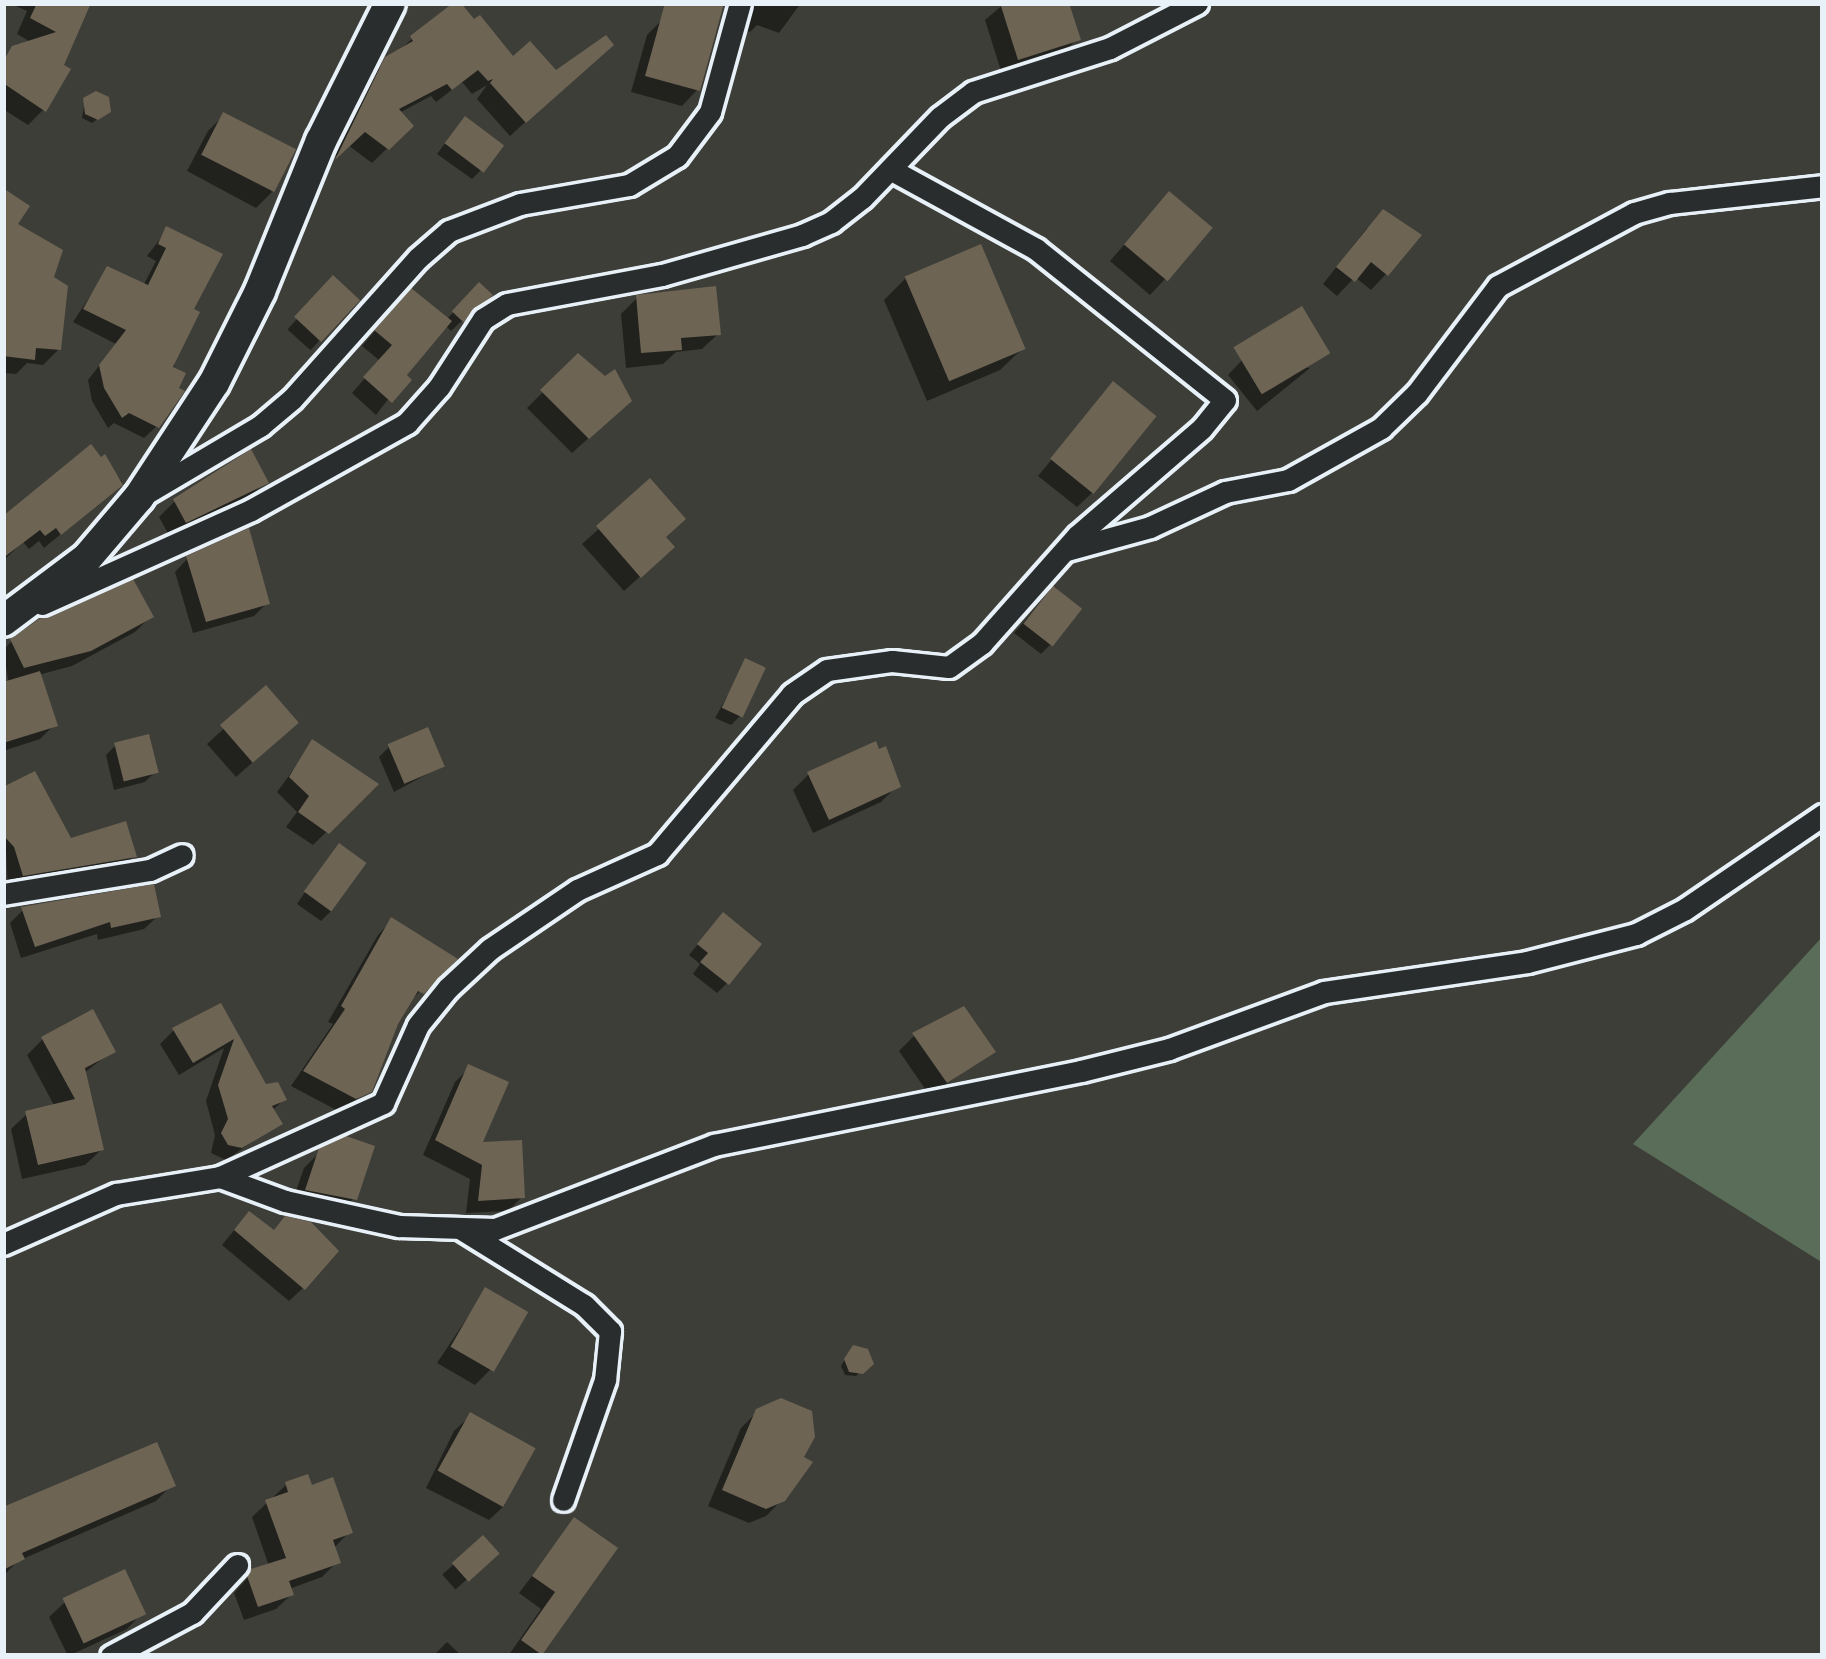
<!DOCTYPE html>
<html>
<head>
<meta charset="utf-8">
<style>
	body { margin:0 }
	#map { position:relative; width:1826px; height:1659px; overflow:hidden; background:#3e3e39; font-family:Itim,sans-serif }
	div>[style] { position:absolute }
	.green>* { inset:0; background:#596d58 }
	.shadow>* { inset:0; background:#0007; transform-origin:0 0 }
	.building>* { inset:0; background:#6d6454; transform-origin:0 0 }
	.roads { filter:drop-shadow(3px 0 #e8f1f8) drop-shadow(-3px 0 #e8f1f8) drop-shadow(0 3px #e8f1f8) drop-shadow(0 -3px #e8f1f8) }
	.street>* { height:21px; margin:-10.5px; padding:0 10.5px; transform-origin:10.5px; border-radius:10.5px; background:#2a2d2e }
	.secondary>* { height:30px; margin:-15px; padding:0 15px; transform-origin:15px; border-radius:15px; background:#2a2d2e }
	span { translate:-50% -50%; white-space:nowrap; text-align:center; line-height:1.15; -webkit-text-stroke:9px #2a2d2e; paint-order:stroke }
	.frame { position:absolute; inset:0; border:6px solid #e8f1f8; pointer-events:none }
</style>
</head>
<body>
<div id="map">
	<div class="green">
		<div style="clip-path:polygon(1823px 936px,1823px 1263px,1633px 1144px)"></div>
	</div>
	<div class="shadow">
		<div style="clip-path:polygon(9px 3px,88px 3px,43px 110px,28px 125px,3px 109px,3px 59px,32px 43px,17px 34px,27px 11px)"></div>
		<div style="clip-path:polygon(669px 3px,801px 3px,779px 33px,757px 25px,750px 32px,738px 28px,740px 15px,728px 3px,722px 5px,697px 90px,682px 106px,631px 92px,647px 35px,663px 19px)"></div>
		<div style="clip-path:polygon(1066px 3px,1077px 39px,1061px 55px,1002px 74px,985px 20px,1005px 3px)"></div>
		<div style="clip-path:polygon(412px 39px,555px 73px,595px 59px,510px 136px,477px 99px,487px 85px,472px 94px,462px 82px,436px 102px,431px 96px,399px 113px,410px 126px,372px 163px,348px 145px,327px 164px,371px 75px)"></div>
		<div style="clip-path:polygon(85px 101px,103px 115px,92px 123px,82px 118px)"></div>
		<div style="clip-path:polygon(224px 115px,272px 192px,256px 208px,187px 171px,208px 131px)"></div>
		<div style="clip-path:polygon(455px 130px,482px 169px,472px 179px,437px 154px)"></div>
		<div style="clip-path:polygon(3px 192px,14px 225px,50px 278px,59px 349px,43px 365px,27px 363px,16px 374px,3px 373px)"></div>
		<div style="clip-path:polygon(1154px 211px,1165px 279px,1150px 295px,1110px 261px)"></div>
		<div style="clip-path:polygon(1367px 228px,1386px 274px,1371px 290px,1355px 277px,1337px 296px,1323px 284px)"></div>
		<div style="clip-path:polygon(167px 230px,190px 310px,157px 426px,144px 438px,114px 423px,108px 428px,92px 401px,88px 380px,116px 344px,73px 322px,108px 269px,143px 286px,156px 261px,147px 256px)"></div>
		<div style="clip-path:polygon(906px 278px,1022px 349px,1000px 370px,927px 401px,884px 300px)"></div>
		<div style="left:333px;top:279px;width:31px;height:68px;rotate:42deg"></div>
		<div style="clip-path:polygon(479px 286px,489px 295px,451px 331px,445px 325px,376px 415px,352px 393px,380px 361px,362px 346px,397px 306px,446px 320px)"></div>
		<div style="clip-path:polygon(637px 298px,718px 334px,702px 349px,676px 352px,663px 364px,626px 368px,621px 314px)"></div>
		<div style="clip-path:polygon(578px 357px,612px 417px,572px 453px,527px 408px)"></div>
		<div style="clip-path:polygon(1243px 359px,1310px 368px,1257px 411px,1228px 375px)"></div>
		<div style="clip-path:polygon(1113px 385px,1093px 492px,1077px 507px,1038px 476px)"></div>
		<div style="clip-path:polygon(104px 458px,122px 482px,116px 489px,44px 548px,39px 541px,29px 549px,23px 542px,3px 561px,3px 520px)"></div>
		<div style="clip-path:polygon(265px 482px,249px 498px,170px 537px,159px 517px,175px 501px)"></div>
		<div style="clip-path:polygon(650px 483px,663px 538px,656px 562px,624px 591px,582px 544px)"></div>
		<div style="clip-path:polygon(188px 558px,267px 603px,254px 616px,193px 633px,175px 572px)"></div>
		<div style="clip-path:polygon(1043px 600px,1051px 644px,1041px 654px,1014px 633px)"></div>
		<div style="clip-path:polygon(150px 617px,135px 632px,72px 666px,38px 675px,54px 725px,40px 739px,3px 751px,3px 686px,9px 684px,3px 650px,12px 641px)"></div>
		<div style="clip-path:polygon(746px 662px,741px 715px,731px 725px,715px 718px)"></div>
		<div style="clip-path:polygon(266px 690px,280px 738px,236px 777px,207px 744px)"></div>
		<div style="clip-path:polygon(313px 743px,374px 785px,313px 845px,286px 827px,297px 812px,277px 792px)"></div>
		<div style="clip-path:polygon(116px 745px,155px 772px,145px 782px,114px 790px,106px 755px)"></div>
		<div style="clip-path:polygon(389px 747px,442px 766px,394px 792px,379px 757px)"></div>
		<div style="clip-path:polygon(809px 774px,897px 786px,881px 802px,813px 833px,793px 790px)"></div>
		<div style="clip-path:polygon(3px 791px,69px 842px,134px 856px,118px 872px,8px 890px)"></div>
		<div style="clip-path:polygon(329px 857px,331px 911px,321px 921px,297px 904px)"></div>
		<div style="clip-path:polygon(23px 910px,158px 916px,144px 929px,98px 940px,97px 934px,21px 958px,10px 923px)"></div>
		<div style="clip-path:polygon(392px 920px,453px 959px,405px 1006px,369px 1090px,340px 1112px,291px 1086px,333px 1024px,328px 1022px,378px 935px)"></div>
		<div style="clip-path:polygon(713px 926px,727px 983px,717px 993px,693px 974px,700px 964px,689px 955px)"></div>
		<div style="clip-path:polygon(220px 1006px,265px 1087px,283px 1100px,272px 1111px,279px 1123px,226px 1160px,211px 1153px,215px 1135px,206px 1101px,224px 1048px,179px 1075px,160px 1044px,174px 1030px)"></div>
		<div style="clip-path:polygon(914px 1036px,992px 1051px,930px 1096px,899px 1051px)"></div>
		<div style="clip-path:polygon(43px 1039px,112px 1051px,83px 1074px,101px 1150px,85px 1165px,22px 1179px,11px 1129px,27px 1114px,55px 1107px,27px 1055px)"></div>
		<div style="clip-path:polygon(469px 1068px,478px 1145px,522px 1197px,508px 1211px,466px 1213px,470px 1179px,423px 1155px,455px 1082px)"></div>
		<div style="clip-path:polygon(321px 1151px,354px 1198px,338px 1214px,291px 1205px,304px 1168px)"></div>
		<div style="clip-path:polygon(235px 1229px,273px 1233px,303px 1288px,289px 1301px,222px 1245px)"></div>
		<div style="clip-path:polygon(485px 1291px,491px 1369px,475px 1385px,437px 1363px)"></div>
		<div style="clip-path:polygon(849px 1353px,870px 1363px,856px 1376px,845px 1375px,841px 1366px)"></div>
		<div style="clip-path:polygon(757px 1412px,783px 1499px,766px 1516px,749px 1523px,708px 1506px,741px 1428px)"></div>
		<div style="clip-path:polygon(470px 1416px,505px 1505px,489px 1520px,426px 1488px,454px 1431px)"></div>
		<div style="clip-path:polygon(172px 1485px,156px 1501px,18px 1561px,3px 1576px,3px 1514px)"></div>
		<div style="clip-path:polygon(286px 1485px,349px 1532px,335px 1547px,337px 1562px,322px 1577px,289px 1589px,291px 1595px,276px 1609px,244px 1620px,234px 1593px,253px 1572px,269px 1566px,252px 1517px)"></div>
		<div style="clip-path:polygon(574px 1521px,540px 1653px,508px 1656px,541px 1609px,519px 1593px)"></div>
		<div style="left:483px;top:1539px;width:20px;height:54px;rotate:49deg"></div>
		<div style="clip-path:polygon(65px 1602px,142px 1613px,127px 1629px,68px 1656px,49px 1617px)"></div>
		<div style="clip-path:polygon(447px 1642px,462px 1656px,433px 1656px)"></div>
	</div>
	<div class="building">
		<div style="clip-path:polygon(37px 3px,91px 3px,64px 65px,71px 69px,46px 112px,3px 83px,3px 62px,12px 46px,56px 32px,30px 18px)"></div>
		<div style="clip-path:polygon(453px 3px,461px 3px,474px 19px,480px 15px,513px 56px,530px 41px,556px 70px,606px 35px,614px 45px,526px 123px,490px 83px,493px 79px,488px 81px,478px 70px,452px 90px,447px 84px,399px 109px,414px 126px,389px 150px,365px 132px,335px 160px,385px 57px,413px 41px,410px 36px)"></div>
		<div style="clip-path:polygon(665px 3px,724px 3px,700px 91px,645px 76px)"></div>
		<div style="clip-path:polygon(1000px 3px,1069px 3px,1081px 40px,1018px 60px)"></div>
		<div style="clip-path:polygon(96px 91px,109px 97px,111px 112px,98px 120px,85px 114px,83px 98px)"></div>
		<div style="left:223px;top:112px;width:82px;height:48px;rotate:27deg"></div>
		<div style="left:465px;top:116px;width:49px;height:34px;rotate:37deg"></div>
		<div style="clip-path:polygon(3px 188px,30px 206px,18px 224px,63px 250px,54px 277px,68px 286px,61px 350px,36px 348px,35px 360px,3px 356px)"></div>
		<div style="left:1169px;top:191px;width:57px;height:70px;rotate:40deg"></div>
		<div style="clip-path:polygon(1383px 209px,1422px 235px,1388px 276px,1371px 262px,1355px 282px,1336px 267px)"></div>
		<div style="clip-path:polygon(166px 226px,223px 254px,194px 309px,200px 312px,173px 367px,186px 373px,179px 388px,185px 391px,159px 428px,129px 413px,122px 418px,104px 388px,99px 365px,126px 330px,83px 309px,107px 266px,148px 285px,166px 248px,158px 244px)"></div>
		<div style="left:981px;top:244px;width:114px;height:83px;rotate:67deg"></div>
		<div style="left:333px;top:275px;width:37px;height:57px;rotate:43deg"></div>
		<div style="left:479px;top:282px;width:19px;height:40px;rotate:43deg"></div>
		<div style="clip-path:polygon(716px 286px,721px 335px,681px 338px,682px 350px,641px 353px,636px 295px)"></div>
		<div style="clip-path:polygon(411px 288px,452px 321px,407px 375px,412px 380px,392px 403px,363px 377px,392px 345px,374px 330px)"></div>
		<div style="left:1302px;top:306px;width:55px;height:80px;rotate:59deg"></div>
		<div style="clip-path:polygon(578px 353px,605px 376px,615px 369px,632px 401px,589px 439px,540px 390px)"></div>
		<div style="left:1113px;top:381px;width:56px;height:100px;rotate:39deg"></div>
		<div style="clip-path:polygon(91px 444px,101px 457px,105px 454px,123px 485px,61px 535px,56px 528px,45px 536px,40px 530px,3px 558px,3px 516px)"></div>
		<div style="clip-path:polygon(251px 449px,269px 483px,186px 523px,173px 499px)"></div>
		<div style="clip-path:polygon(650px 478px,686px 519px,666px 537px,675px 547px,641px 578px,596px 526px)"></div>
		<div style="clip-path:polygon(249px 528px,270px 604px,206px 622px,186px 556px)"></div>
		<div style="clip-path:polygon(133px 579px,154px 617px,91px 651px,24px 668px,10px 639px,39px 619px)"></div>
		<div style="left:1053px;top:586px;width:37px;height:48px;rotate:38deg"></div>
		<div style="left:745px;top:658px;width:23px;height:55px;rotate:25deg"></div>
		<div style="clip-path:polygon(40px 671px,58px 726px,3px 743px,3px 682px)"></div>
		<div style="left:266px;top:685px;width:50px;height:61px;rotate:49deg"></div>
		<div style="left:428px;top:727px;width:43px;height:44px;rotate:67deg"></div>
		<div style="left:149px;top:734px;width:40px;height:36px;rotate:76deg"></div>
		<div style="clip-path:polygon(312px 739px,379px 784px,329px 834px,298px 812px,309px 796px,289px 777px)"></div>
		<div style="clip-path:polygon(876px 741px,879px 749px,886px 746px,901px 787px,829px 820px,807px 772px)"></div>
		<div style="clip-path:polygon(35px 771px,71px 838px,126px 821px,137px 857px,23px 876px,14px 847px,3px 835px,3px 787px)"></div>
		<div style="left:339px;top:843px;width:34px;height:60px;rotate:36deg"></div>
		<div style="clip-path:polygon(154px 884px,161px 917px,111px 928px,110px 922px,35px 947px,21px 907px)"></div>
		<div style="clip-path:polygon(723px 912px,762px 944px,729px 985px,700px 962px,708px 953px,697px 944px)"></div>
		<div style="clip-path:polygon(391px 917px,458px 959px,424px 994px,418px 991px,398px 1024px,372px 1092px,356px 1099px,303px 1071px,345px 1009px,341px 1006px)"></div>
		<div style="clip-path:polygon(221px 1003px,266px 1084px,278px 1082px,287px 1100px,272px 1106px,283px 1124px,242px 1148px,228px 1145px,221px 1133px,228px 1119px,218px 1085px,234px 1039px,193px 1063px,172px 1028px)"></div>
		<div style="clip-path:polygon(964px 1006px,996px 1052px,947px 1083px,912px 1033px)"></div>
		<div style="clip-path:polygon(93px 1009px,116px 1052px,85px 1068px,104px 1150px,38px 1165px,25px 1111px,75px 1099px,41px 1037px)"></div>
		<div style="clip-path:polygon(468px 1064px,509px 1082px,483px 1142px,522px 1140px,525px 1198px,478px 1201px,482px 1165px,435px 1140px)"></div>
		<div style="clip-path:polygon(346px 1136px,375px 1146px,357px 1200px,305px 1190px,319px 1148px)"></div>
		<div style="clip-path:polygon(249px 1211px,274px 1230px,285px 1216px,311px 1222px,339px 1251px,305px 1290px,234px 1230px)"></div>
		<div style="left:485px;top:1287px;width:50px;height:69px;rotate:30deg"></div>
		<div style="clip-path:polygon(853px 1345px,868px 1349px,874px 1364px,863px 1374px,849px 1372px,844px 1359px)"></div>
		<div style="clip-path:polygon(781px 1398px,812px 1411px,815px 1437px,804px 1457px,813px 1462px,785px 1501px,766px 1509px,722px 1490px,756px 1409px)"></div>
		<div style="left:470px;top:1412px;width:75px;height:67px;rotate:29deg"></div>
		<div style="clip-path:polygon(157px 1442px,176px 1486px,22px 1553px,25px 1559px,3px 1570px,3px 1507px)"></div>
		<div style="clip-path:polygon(308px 1474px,312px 1485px,333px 1477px,353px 1533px,333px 1540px,341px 1563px,289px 1581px,294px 1595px,258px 1607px,247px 1576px,251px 1569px,286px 1558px,265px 1500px,288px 1492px,285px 1482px)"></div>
		<div style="clip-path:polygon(574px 1517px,618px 1548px,542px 1655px,521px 1640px,555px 1592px,532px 1576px)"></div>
		<div style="left:483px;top:1535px;width:25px;height:42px;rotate:48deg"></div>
		<div style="left:125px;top:1569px;width:50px;height:69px;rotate:65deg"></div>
	</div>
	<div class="roads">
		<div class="street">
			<div style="left:145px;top:494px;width:134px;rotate:-30.6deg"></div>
			<div style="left:260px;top:426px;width:42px;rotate:-40.2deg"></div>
			<div style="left:292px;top:399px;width:189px;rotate:-48.2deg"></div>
			<div style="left:418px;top:258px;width:41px;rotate:-41.1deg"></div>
			<div style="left:449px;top:231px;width:76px;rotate:-20.8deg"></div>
			<div style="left:520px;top:204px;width:111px;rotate:-9.9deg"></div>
			<div style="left:629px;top:185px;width:56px;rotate:-31.1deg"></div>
			<div style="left:677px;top:156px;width:55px;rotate:-53.1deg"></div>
			<div style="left:710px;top:112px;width:113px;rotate:-74.6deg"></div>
			<div style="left:1067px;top:550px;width:86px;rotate:-15.5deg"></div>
			<div style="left:1150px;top:527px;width:83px;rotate:-25deg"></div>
			<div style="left:1225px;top:492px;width:64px;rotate:-10.8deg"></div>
			<div style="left:1288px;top:480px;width:107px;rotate:-29.2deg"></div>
			<div style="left:1381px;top:428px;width:50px;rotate:-44.2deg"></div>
			<div style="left:1417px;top:393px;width:134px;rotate:-52.9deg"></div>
			<div style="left:1498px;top:286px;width:154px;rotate:-28.2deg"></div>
			<div style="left:1634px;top:213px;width:37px;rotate:-16deg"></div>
			<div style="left:1670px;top:203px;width:154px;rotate:-6.3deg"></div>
			<div style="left:42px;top:604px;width:229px;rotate:-24.2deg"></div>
			<div style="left:251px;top:510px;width:179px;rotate:-29.1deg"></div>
			<div style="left:407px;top:423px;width:48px;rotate:-48.4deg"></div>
			<div style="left:439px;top:387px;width:81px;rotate:-57.1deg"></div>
			<div style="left:483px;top:319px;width:28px;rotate:-32deg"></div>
			<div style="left:507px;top:304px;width:158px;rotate:-10.6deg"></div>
			<div style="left:662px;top:275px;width:146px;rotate:-15.9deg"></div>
			<div style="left:802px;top:235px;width:32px;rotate:-24deg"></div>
			<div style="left:831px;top:222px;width:39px;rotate:-38deg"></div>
			<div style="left:862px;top:198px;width:112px;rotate:-46.1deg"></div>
			<div style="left:940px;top:117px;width:41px;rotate:-37.1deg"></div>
			<div style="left:973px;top:92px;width:144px;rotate:-17.8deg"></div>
			<div style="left:1110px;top:48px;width:98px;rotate:-27.3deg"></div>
			<div style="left:3px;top:894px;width:149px;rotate:-9.3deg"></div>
			<div style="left:150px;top:870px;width:35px;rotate:-25deg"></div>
			<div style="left:220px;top:1177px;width:179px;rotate:-24.4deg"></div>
			<div style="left:383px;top:1103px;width:85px;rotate:-65.8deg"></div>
			<div style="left:418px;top:1025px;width:48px;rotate:-51deg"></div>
			<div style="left:448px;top:988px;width:57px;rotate:-42.9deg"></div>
			<div style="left:490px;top:949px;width:105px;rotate:-34.1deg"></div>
			<div style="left:577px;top:890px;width:88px;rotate:-24.2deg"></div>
			<div style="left:657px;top:854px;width:209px;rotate:-49.8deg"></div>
			<div style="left:792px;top:694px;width:42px;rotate:-34.4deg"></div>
			<div style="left:827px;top:670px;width:66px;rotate:-7.9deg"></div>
			<div style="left:892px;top:661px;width:57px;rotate:6deg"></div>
			<div style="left:949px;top:667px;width:41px;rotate:-36deg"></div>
			<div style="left:982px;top:643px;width:143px;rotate:-48.4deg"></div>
			<div style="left:1077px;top:536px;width:165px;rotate:-40.8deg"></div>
			<div style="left:1202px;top:428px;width:36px;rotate:-51deg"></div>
			<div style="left:1225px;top:400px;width:242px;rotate:-141.4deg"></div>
			<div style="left:1036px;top:249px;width:166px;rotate:-151.3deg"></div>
			<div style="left:463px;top:1230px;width:142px;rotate:31.8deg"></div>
			<div style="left:584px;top:1305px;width:37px;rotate:45deg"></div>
			<div style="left:610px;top:1331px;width:49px;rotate:95.8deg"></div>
			<div style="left:605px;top:1380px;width:127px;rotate:109.3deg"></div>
			<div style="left:3px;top:1244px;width:124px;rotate:-23.9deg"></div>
			<div style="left:116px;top:1194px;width:105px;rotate:-9.3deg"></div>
			<div style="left:220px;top:1177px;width:69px;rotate:20.3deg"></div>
			<div style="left:285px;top:1201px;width:117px;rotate:12.4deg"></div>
			<div style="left:399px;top:1226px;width:96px;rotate:1.8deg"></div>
			<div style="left:495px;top:1229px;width:235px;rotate:-21deg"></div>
			<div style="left:714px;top:1145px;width:374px;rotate:-11.4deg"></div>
			<div style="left:1081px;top:1071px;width:91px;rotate:-14deg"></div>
			<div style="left:1169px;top:1049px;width:165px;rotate:-20.2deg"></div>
			<div style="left:1324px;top:992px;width:205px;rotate:-8.4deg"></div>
			<div style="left:1527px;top:962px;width:113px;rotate:-14.4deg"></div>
			<div style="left:1636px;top:934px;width:55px;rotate:-27deg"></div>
			<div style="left:1685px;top:909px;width:167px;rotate:-34.3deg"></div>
			<div style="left:111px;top:1656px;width:92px;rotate:-28deg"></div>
			<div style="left:192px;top:1613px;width:66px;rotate:-46.8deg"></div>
		</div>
		<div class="secondary">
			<div style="left:3px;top:621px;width:105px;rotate:-36.9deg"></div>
			<div style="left:87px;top:558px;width:80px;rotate:-49.6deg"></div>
			<div style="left:139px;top:497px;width:136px;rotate:-56.7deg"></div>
			<div style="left:214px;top:383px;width:103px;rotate:-63.4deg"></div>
			<div style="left:260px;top:291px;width:162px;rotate:-67.9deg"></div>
			<div style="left:321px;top:141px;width:154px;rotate:-63.4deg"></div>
		</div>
	</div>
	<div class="frame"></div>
</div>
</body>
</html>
